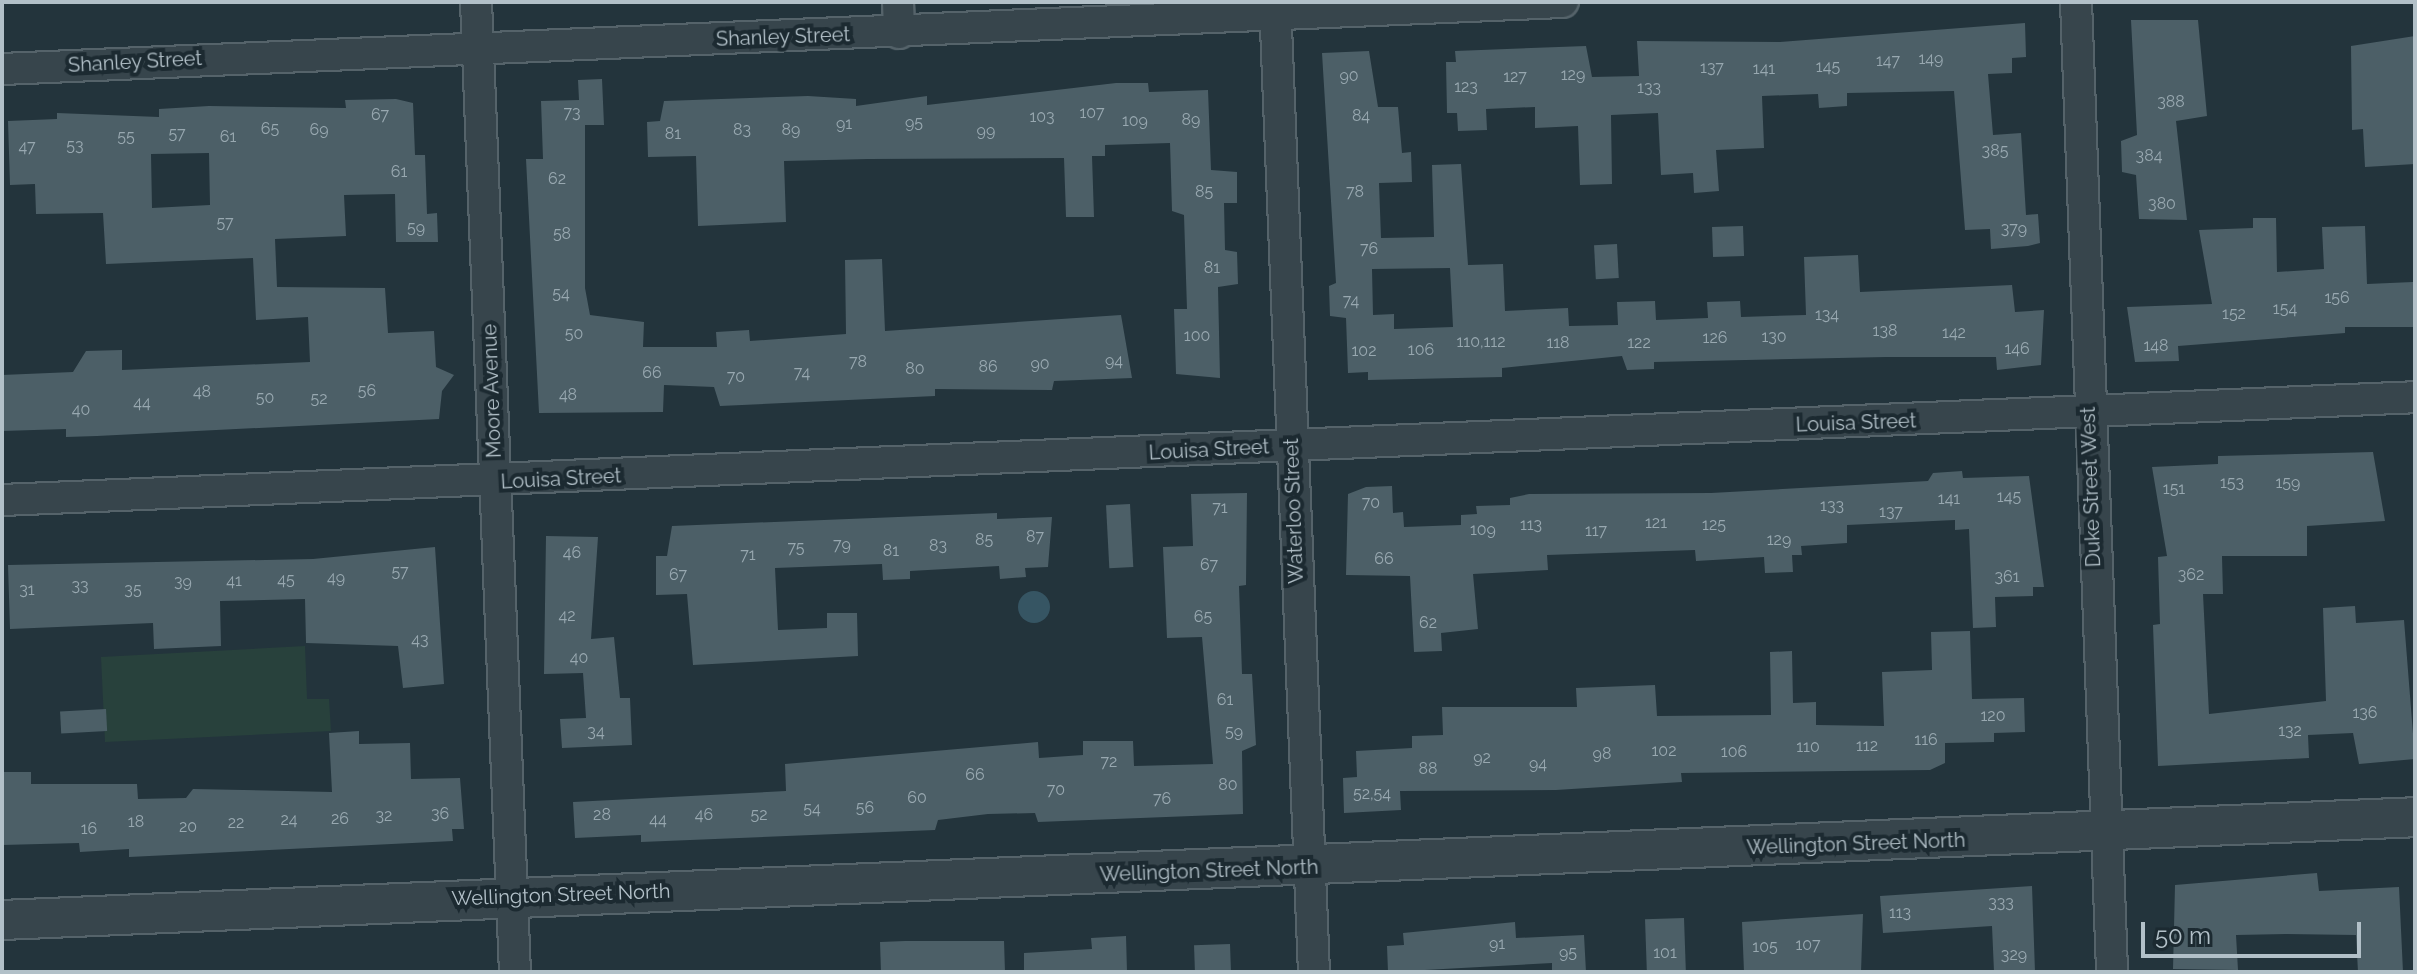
<!DOCTYPE html>
<html>
<head>
<meta charset="utf-8">
<style>
	body { margin:0 }
	#map { position:relative; width:2417px; height:974px; overflow:hidden; background:#23343c; font-family:Raleway,sans-serif }
	div>[style] { position:absolute }
	.green>* { inset:0; background:#28413c }
	.water>* { inset:0; background:#365563 }
	.round { border-radius:50% }
	.building>* { inset:0; background:#4c5f67; transform-origin:0 0 }
	.roads { filter:drop-shadow(2px 0 #55636a) drop-shadow(-2px 0 #55636a) drop-shadow(0 2px #55636a) drop-shadow(0 -2px #55636a) }
	.minor>* { height:30px; margin:-15px; padding:0 15px; transform-origin:15px; border-radius:15px; background:#37454c }
	.tertiary>* { height:38px; margin:-19px; padding:0 19px; transform-origin:19px; border-radius:19px; background:#37454c }
	span { translate:-50% -50%; white-space:nowrap; text-align:center; line-height:1.15; -webkit-text-stroke:8px #1c2a31; paint-order:stroke }
	.number-label { font-size:16px; color:#98a8b0 }
	.number-label span { -webkit-text-stroke-width:0 }
	.street-label { font-size:20px; color:#b2c0c8 }
	.frame { position:absolute; inset:0; border:4px solid #b2c0c8; pointer-events:none }
	.scale { position:absolute; left:2141px; top:922px; width:220px; height:36px; box-sizing:border-box; border:4px solid #b2c0c8; border-top:0; padding-left:10px; font-size:24px; line-height:28px; white-space:nowrap; color:#b2c0c8; -webkit-text-stroke:6px #1c2a31; paint-order:stroke }
</style>
</head>
<body>
<div id="map">
	<div class="green">
		<div style="clip-path:polygon(305px 646px,307px 699px,329px 699px,331px 731px,105px 742px,101px 657px)"></div>
	</div>
	<div class="water">
		<div class="round" style="left:1018px;top:591px;width:32px;height:32px"></div>
	</div>
	<div class="building">
		<div style="clip-path:polygon(2131px 20px,2198px 20px,2207px 116px,2176px 121px,2187px 220px,2139px 219px,2136px 175px,2122px 172px,2121px 141px,2137px 135px)"></div>
		<div style="clip-path:polygon(2025px 23px,2026px 57px,2012px 58px,2012px 73px,1988px 74px,1993px 135px,2021px 133px,2026px 215px,2038px 214px,2040px 243px,2028px 246px,1991px 249px,1990px 229px,1965px 230px,1954px 91px,1847px 93px,1847px 106px,1819px 108px,1818px 94px,1762px 96px,1764px 148px,1716px 150px,1719px 191px,1694px 193px,1693px 173px,1661px 175px,1658px 113px,1611px 115px,1612px 184px,1580px 185px,1578px 126px,1535px 128px,1535px 107px,1486px 109px,1487px 130px,1458px 131px,1457px 113px,1447px 113px,1446px 62px,1456px 62px,1455px 51px,1586px 46px,1592px 77px,1639px 76px,1637px 41px,1780px 42px)"></div>
		<div style="clip-path:polygon(2415px 36px,2415px 164px,2365px 167px,2363px 129px,2352px 130px,2351px 46px)"></div>
		<div style="clip-path:polygon(evenodd,1369px 51px,1378px 107px,1398px 107px,1402px 153px,1411px 152px,1412px 182px,1379px 183px,1381px 238px,1434px 237px,1432px 165px,1461px 164px,1468px 265px,1503px 264px,1505px 311px,1568px 308px,1569px 326px,1618px 325px,1617px 302px,1655px 301px,1656px 320px,1708px 318px,1707px 302px,1740px 301px,1741px 317px,1806px 315px,1804px 257px,1858px 255px,1860px 292px,2012px 285px,2015px 312px,2044px 310px,2041px 365px,1997px 370px,1996px 357px,1886px 357px,1654px 362px,1654px 369px,1627px 370px,1622px 356px,1502px 368px,1502px 377px,1368px 380px,1368px 372px,1348px 373px,1346px 318px,1330px 316px,1329px 286px,1336px 283px,1322px 53px,1369px 51px,1450px 268px,1453px 327px,1394px 329px,1394px 314px,1373px 315px,1372px 269px,1450px 268px)"></div>
		<div style="clip-path:polygon(602px 79px,604px 125px,585px 125px,585px 288px,590px 315px,644px 322px,643px 347px,717px 347px,716px 332px,749px 330px,750px 341px,846px 334px,845px 260px,882px 259px,885px 331px,1121px 315px,1132px 378px,1054px 381px,1052px 390px,935px 389px,935px 396px,720px 406px,714px 387px,664px 385px,663px 412px,539px 413px,526px 159px,543px 159px,541px 101px,579px 100px,578px 80px)"></div>
		<div style="clip-path:polygon(1116px 83px,1148px 83px,1149px 92px,1208px 90px,1211px 170px,1237px 172px,1237px 203px,1224px 203px,1225px 250px,1237px 252px,1238px 284px,1218px 287px,1220px 378px,1176px 374px,1174px 309px,1187px 309px,1184px 215px,1172px 211px,1170px 143px,1105px 145px,1105px 156px,1092px 156px,1094px 217px,1066px 217px,1064px 158px,868px 159px,784px 161px,786px 222px,698px 226px,696px 156px,648px 157px,647px 122px,660px 121px,664px 101px,808px 96px,856px 99px,856px 106px,927px 96px,927px 105px)"></div>
		<div style="clip-path:polygon(evenodd,396px 99px,413px 103px,415px 155px,425px 155px,427px 214px,437px 213px,438px 242px,396px 242px,395px 194px,344px 195px,346px 236px,275px 239px,277px 287px,385px 288px,388px 333px,434px 331px,436px 367px,454px 375px,442px 391px,439px 419px,97px 436px,66px 437px,66px 429px,2px 431px,2px 375px,73px 372px,86px 351px,122px 350px,122px 370px,310px 362px,308px 317px,256px 320px,253px 258px,106px 264px,103px 213px,36px 214px,35px 184px,10px 185px,8px 121px,57px 119px,57px 113px,159px 117px,159px 109px,209px 106px,346px 108px,345px 100px,396px 99px,209px 153px,210px 205px,152px 208px,151px 154px,209px 153px)"></div>
		<div style="clip-path:polygon(2253px 218px,2276px 218px,2277px 272px,2324px 269px,2322px 227px,2365px 226px,2367px 284px,2413px 282px,2415px 327px,2345px 327px,2345px 333px,2178px 346px,2179px 361px,2135px 362px,2127px 307px,2212px 304px,2199px 230px,2253px 228px)"></div>
		<div style="left:1743px;top:226px;width:30px;height:31px;rotate:88deg"></div>
		<div style="left:1617px;top:244px;width:34px;height:23px;rotate:87deg"></div>
		<div style="clip-path:polygon(2373px 452px,2385px 521px,2307px 526px,2307px 556px,2222px 556px,2223px 594px,2203px 594px,2209px 714px,2326px 701px,2323px 608px,2355px 606px,2356px 623px,2404px 620px,2415px 759px,2359px 764px,2353px 733px,2308px 735px,2309px 758px,2158px 766px,2153px 625px,2160px 624px,2158px 557px,2167px 556px,2152px 467px,2218px 464px,2218px 456px)"></div>
		<div style="clip-path:polygon(1962px 471px,1963px 478px,2029px 476px,2044px 587px,2033px 587px,2033px 596px,1995px 597px,1996px 627px,1973px 628px,1969px 529px,1955px 530px,1955px 520px,1847px 525px,1847px 543px,1801px 546px,1802px 555px,1792px 555px,1793px 572px,1765px 573px,1764px 557px,1696px 561px,1695px 550px,1547px 555px,1548px 570px,1473px 574px,1478px 629px,1441px 633px,1442px 651px,1414px 652px,1410px 576px,1346px 575px,1348px 494px,1366px 487px,1392px 486px,1393px 513px,1403px 512px,1404px 527px,1461px 525px,1461px 515px,1477px 514px,1476px 506px,1510px 505px,1510px 498px,1529px 494px,1711px 493px,1928px 481px,1933px 473px)"></div>
		<div style="clip-path:polygon(1247px 493px,1246px 585px,1239px 586px,1242px 674px,1252px 674px,1256px 745px,1242px 751px,1243px 814px,1038px 822px,1035px 813px,988px 814px,938px 820px,935px 830px,641px 842px,641px 835px,575px 838px,573px 802px,786px 791px,785px 764px,1038px 742px,1039px 758px,1083px 755px,1083px 741px,1133px 741px,1134px 766px,1213px 764px,1202px 637px,1167px 638px,1163px 547px,1193px 546px,1191px 494px)"></div>
		<div style="left:1130px;top:504px;width:63px;height:24px;rotate:87deg"></div>
		<div style="clip-path:polygon(997px 513px,997px 519px,1052px 517px,1048px 567px,1025px 568px,1026px 577px,1000px 579px,999px 566px,910px 571px,910px 579px,883px 580px,882px 564px,775px 568px,778px 630px,827px 628px,827px 613px,857px 613px,858px 656px,693px 665px,687px 594px,656px 595px,656px 556px,667px 556px,672px 526px)"></div>
		<div style="clip-path:polygon(546px 536px,598px 537px,591px 639px,614px 637px,620px 698px,630px 698px,632px 745px,562px 748px,560px 719px,586px 718px,583px 673px,544px 674px)"></div>
		<div style="clip-path:polygon(435px 547px,444px 684px,403px 688px,398px 646px,306px 643px,305px 599px,220px 601px,221px 646px,154px 649px,153px 623px,10px 629px,8px 565px,313px 559px)"></div>
		<div style="clip-path:polygon(1970px 631px,1972px 699px,2024px 698px,2025px 732px,1994px 733px,1994px 742px,1945px 743px,1945px 763px,1930px 770px,1681px 773px,1682px 782px,1556px 790px,1400px 791px,1401px 810px,1344px 813px,1343px 778px,1357px 777px,1356px 751px,1412px 748px,1412px 736px,1443px 735px,1442px 707px,1577px 707px,1576px 688px,1655px 685px,1657px 716px,1771px 715px,1770px 652px,1792px 651px,1793px 703px,1816px 702px,1816px 725px,1884px 726px,1882px 672px,1932px 670px,1931px 632px)"></div>
		<div style="left:106px;top:709px;width:22px;height:46px;rotate:87deg"></div>
		<div style="clip-path:polygon(359px 731px,359px 744px,410px 743px,411px 779px,460px 778px,464px 829px,452px 829px,453px 841px,129px 857px,129px 849px,80px 852px,79px 843px,2px 845px,2px 772px,31px 772px,31px 784px,137px 784px,138px 799px,186px 798px,193px 789px,332px 792px,329px 733px)"></div>
		<div style="clip-path:polygon(2317px 873px,2319px 891px,2399px 887px,2403px 972px,2358px 972px,2356px 935px,2286px 934px,2236px 935px,2238px 970px,2173px 969px,2175px 885px)"></div>
		<div style="clip-path:polygon(2032px 886px,2035px 972px,1994px 972px,1992px 926px,1883px 933px,1880px 896px)"></div>
		<div style="clip-path:polygon(1863px 914px,1861px 972px,1744px 972px,1742px 922px)"></div>
		<div style="left:1684px;top:918px;width:54px;height:39px;rotate:88deg"></div>
		<div style="clip-path:polygon(1515px 922px,1516px 938px,1584px 935px,1586px 972px,1552px 972px,1552px 963px,1388px 972px,1387px 946px,1404px 945px,1403px 933px)"></div>
		<div style="clip-path:polygon(1126px 936px,1127px 972px,1024px 972px,1024px 953px,1092px 949px,1091px 938px)"></div>
		<div style="clip-path:polygon(905px 941px,1004px 941px,1005px 972px,881px 972px,880px 942px)"></div>
		<div style="left:1230px;top:944px;width:28px;height:36px;rotate:88deg"></div>
	</div>
	<div class="roads">
		<div class="minor">
			<div style="left:476px;top:2px;width:971px;rotate:87.7deg"></div>
			<div style="left:898px;top:2px;width:31px;rotate:88deg"></div>
			<div style="left:1275px;top:2px;width:971px;rotate:87.7deg"></div>
			<div style="left:2076px;top:2px;width:971px;rotate:87.87deg"></div>
			<div style="left:2px;top:69px;width:1562px;rotate:-2.46deg"></div>
			<div style="left:2px;top:500px;width:2415px;rotate:-2.44deg"></div>
		</div>
		<div class="tertiary">
			<div style="left:2px;top:920px;width:2415px;rotate:-2.44deg"></div>
		</div>
	</div>
	<div class="number-label">
		<span style="left:1931px;top:59px">149</span>
		<span style="left:1888px;top:61px">147</span>
		<span style="left:1828px;top:67px">145</span>
		<span style="left:1712px;top:68px">137</span>
		<span style="left:1764px;top:69px">141</span>
		<span style="left:1573px;top:75px">129</span>
		<span style="left:1349px;top:76px">90</span>
		<span style="left:1515px;top:77px">127</span>
		<span style="left:1466px;top:87px">123</span>
		<span style="left:1649px;top:88px">133</span>
		<span style="left:2171px;top:102px">388</span>
		<span style="left:572px;top:113px">73</span>
		<span style="left:1092px;top:113px">107</span>
		<span style="left:380px;top:115px">67</span>
		<span style="left:1361px;top:116px">84</span>
		<span style="left:1042px;top:117px">103</span>
		<span style="left:1191px;top:120px">89</span>
		<span style="left:1135px;top:121px">109</span>
		<span style="left:914px;top:123px">95</span>
		<span style="left:844px;top:124px">91</span>
		<span style="left:270px;top:129px">65</span>
		<span style="left:319px;top:130px">69</span>
		<span style="left:742px;top:130px">83</span>
		<span style="left:791px;top:130px">89</span>
		<span style="left:986px;top:131px">99</span>
		<span style="left:177px;top:134px">57</span>
		<span style="left:673px;top:134px">81</span>
		<span style="left:126px;top:137px">55</span>
		<span style="left:228px;top:137px">61</span>
		<span style="left:75px;top:146px">53</span>
		<span style="left:27px;top:147px">47</span>
		<span style="left:1995px;top:151px">385</span>
		<span style="left:2149px;top:156px">384</span>
		<span style="left:399px;top:172px">61</span>
		<span style="left:557px;top:179px">62</span>
		<span style="left:1204px;top:192px">85</span>
		<span style="left:1355px;top:192px">78</span>
		<span style="left:2162px;top:204px">380</span>
		<span style="left:225px;top:223px">57</span>
		<span style="left:416px;top:228px">59</span>
		<span style="left:2014px;top:229px">379</span>
		<span style="left:562px;top:234px">58</span>
		<span style="left:1369px;top:249px">76</span>
		<span style="left:1212px;top:268px">81</span>
		<span style="left:561px;top:294px">54</span>
		<span style="left:2337px;top:298px">156</span>
		<span style="left:1351px;top:301px">74</span>
		<span style="left:2285px;top:309px">154</span>
		<span style="left:2234px;top:314px">152</span>
		<span style="left:1827px;top:315px">134</span>
		<span style="left:1885px;top:331px">138</span>
		<span style="left:1954px;top:333px">142</span>
		<span style="left:574px;top:334px">50</span>
		<span style="left:1197px;top:336px">100</span>
		<span style="left:1774px;top:337px">130</span>
		<span style="left:1715px;top:338px">126</span>
		<span style="left:1481px;top:342px">110,112</span>
		<span style="left:1558px;top:343px">118</span>
		<span style="left:1639px;top:343px">122</span>
		<span style="left:2156px;top:346px">148</span>
		<span style="left:2017px;top:349px">146</span>
		<span style="left:1421px;top:350px">106</span>
		<span style="left:1364px;top:351px">102</span>
		<span style="left:1114px;top:361px">94</span>
		<span style="left:858px;top:362px">78</span>
		<span style="left:1040px;top:364px">90</span>
		<span style="left:988px;top:367px">86</span>
		<span style="left:915px;top:369px">80</span>
		<span style="left:652px;top:373px">66</span>
		<span style="left:802px;top:373px">74</span>
		<span style="left:736px;top:377px">70</span>
		<span style="left:367px;top:391px">56</span>
		<span style="left:202px;top:392px">48</span>
		<span style="left:568px;top:395px">48</span>
		<span style="left:265px;top:398px">50</span>
		<span style="left:319px;top:399px">52</span>
		<span style="left:142px;top:403px">44</span>
		<span style="left:81px;top:410px">40</span>
		<span style="left:2232px;top:483px">153</span>
		<span style="left:2288px;top:483px">159</span>
		<span style="left:2174px;top:489px">151</span>
		<span style="left:2009px;top:497px">145</span>
		<span style="left:1949px;top:499px">141</span>
		<span style="left:1371px;top:503px">70</span>
		<span style="left:1832px;top:506px">133</span>
		<span style="left:1220px;top:508px">71</span>
		<span style="left:1891px;top:512px">137</span>
		<span style="left:1656px;top:523px">121</span>
		<span style="left:1531px;top:525px">113</span>
		<span style="left:1714px;top:525px">125</span>
		<span style="left:1483px;top:530px">109</span>
		<span style="left:1596px;top:531px">117</span>
		<span style="left:1035px;top:537px">87</span>
		<span style="left:984px;top:540px">85</span>
		<span style="left:1779px;top:540px">129</span>
		<span style="left:842px;top:545px">79</span>
		<span style="left:938px;top:546px">83</span>
		<span style="left:796px;top:548px">75</span>
		<span style="left:891px;top:551px">81</span>
		<span style="left:572px;top:553px">46</span>
		<span style="left:748px;top:555px">71</span>
		<span style="left:1384px;top:559px">66</span>
		<span style="left:1209px;top:565px">67</span>
		<span style="left:400px;top:572px">57</span>
		<span style="left:678px;top:575px">67</span>
		<span style="left:2191px;top:575px">362</span>
		<span style="left:2007px;top:577px">361</span>
		<span style="left:336px;top:578px">49</span>
		<span style="left:286px;top:580px">45</span>
		<span style="left:234px;top:581px">41</span>
		<span style="left:183px;top:582px">39</span>
		<span style="left:80px;top:586px">33</span>
		<span style="left:27px;top:590px">31</span>
		<span style="left:133px;top:590px">35</span>
		<span style="left:567px;top:616px">42</span>
		<span style="left:1203px;top:617px">65</span>
		<span style="left:1428px;top:623px">62</span>
		<span style="left:420px;top:640px">43</span>
		<span style="left:579px;top:658px">40</span>
		<span style="left:1225px;top:700px">61</span>
		<span style="left:2365px;top:713px">136</span>
		<span style="left:1993px;top:716px">120</span>
		<span style="left:2290px;top:731px">132</span>
		<span style="left:596px;top:732px">34</span>
		<span style="left:1234px;top:732px">59</span>
		<span style="left:1926px;top:740px">116</span>
		<span style="left:1867px;top:746px">112</span>
		<span style="left:1808px;top:747px">110</span>
		<span style="left:1664px;top:751px">102</span>
		<span style="left:1734px;top:752px">106</span>
		<span style="left:1602px;top:754px">98</span>
		<span style="left:1482px;top:758px">92</span>
		<span style="left:1109px;top:762px">72</span>
		<span style="left:1538px;top:764px">94</span>
		<span style="left:1428px;top:769px">88</span>
		<span style="left:975px;top:775px">66</span>
		<span style="left:1228px;top:785px">80</span>
		<span style="left:1056px;top:790px">70</span>
		<span style="left:1372px;top:794px">52,54</span>
		<span style="left:917px;top:798px">60</span>
		<span style="left:1162px;top:799px">76</span>
		<span style="left:865px;top:808px">56</span>
		<span style="left:812px;top:809px">54</span>
		<span style="left:440px;top:814px">36</span>
		<span style="left:602px;top:815px">28</span>
		<span style="left:704px;top:815px">46</span>
		<span style="left:759px;top:815px">52</span>
		<span style="left:384px;top:816px">32</span>
		<span style="left:340px;top:819px">26</span>
		<span style="left:289px;top:820px">24</span>
		<span style="left:658px;top:820px">44</span>
		<span style="left:136px;top:822px">18</span>
		<span style="left:236px;top:823px">22</span>
		<span style="left:188px;top:827px">20</span>
		<span style="left:89px;top:829px">16</span>
		<span style="left:2001px;top:903px">333</span>
		<span style="left:1900px;top:913px">113</span>
		<span style="left:1497px;top:944px">91</span>
		<span style="left:1808px;top:945px">107</span>
		<span style="left:1765px;top:947px">105</span>
		<span style="left:1568px;top:953px">95</span>
		<span style="left:1665px;top:953px">101</span>
		<span style="left:2014px;top:955px">329</span>
	</div>
	<div class="street-label">
		<span style="left:783px;top:37px;rotate:-2deg">Shanley Street</span>
		<span style="left:135px;top:62px;rotate:-3deg">Shanley Street</span>
		<span style="left:492px;top:391px;rotate:-92deg">Moore Avenue</span>
		<span style="left:1856px;top:423px;rotate:-2deg">Louisa Street</span>
		<span style="left:1209px;top:450px;rotate:-3deg">Louisa Street</span>
		<span style="left:561px;top:479px;rotate:-3deg">Louisa Street</span>
		<span style="left:2091px;top:487px;rotate:-92deg">Duke Street West</span>
		<span style="left:1294px;top:511px;rotate:-92deg">Waterloo Street</span>
		<span style="left:1856px;top:844px;rotate:-2deg">Wellington Street North</span>
		<span style="left:1209px;top:871px;rotate:-2deg">Wellington Street North</span>
		<span style="left:561px;top:895px;rotate:-2deg">Wellington Street North</span>
	</div>
	<div class="frame"></div>
	<div class="scale">50 m</div>
</div>
</body>
</html>
